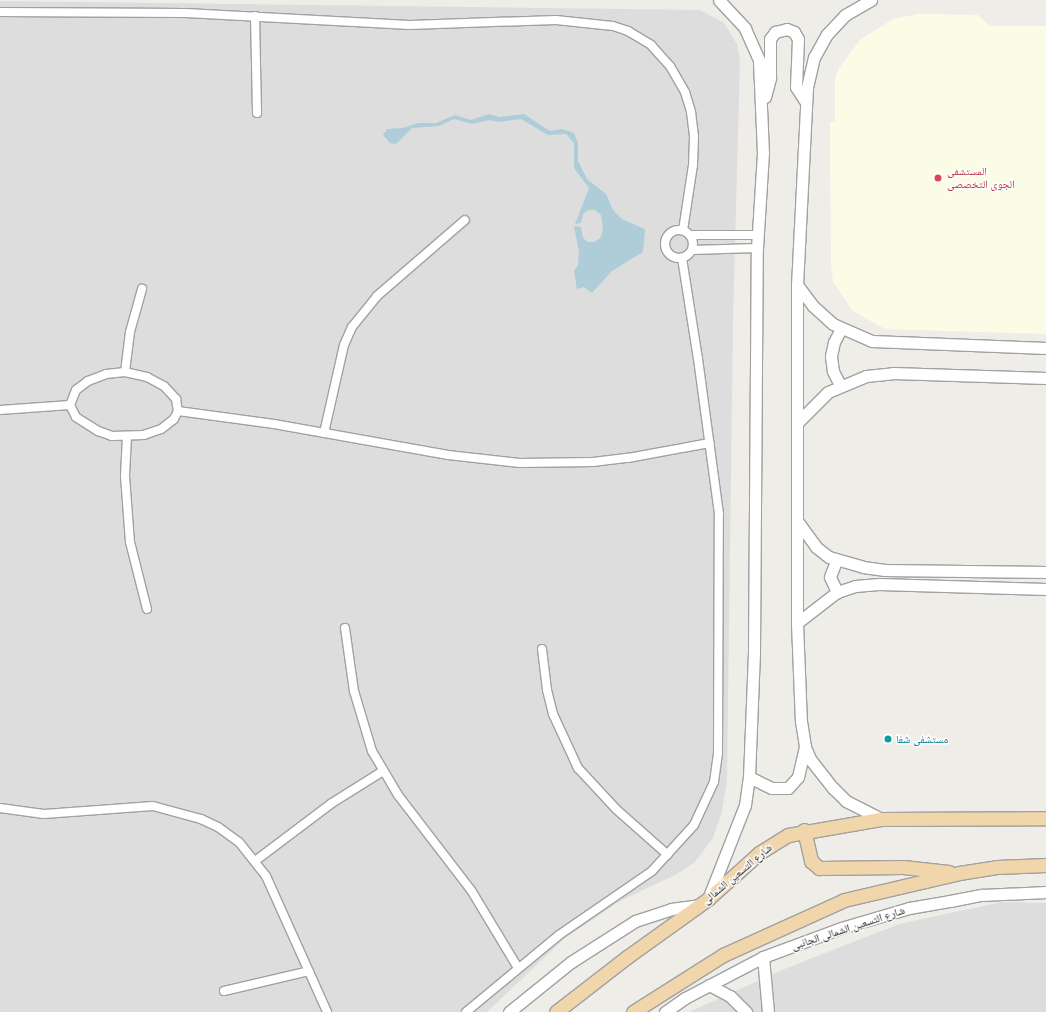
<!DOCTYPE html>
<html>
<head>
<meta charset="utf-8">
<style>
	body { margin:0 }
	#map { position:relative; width:1046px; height:1012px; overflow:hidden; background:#efede8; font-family:"Public Sans","Noto Naskh Arabic",sans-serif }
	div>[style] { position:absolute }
	.residential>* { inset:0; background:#dedddd }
	.education>* { inset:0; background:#fbfce5 }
	.water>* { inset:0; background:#aecdd8 }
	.roads { filter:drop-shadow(1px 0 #a1a1a1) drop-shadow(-1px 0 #a1a1a1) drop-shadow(0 1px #a1a1a1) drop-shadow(0 -1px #a1a1a1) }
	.minor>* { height:8px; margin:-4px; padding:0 4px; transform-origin:4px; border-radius:4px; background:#fff }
	.minor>.ring { margin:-4px; padding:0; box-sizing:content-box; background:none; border:8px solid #fff; border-radius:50% }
	.tertiary>* { height:11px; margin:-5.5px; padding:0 5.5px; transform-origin:5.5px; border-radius:5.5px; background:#fff }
	.primary>* { height:13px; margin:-6.5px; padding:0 6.5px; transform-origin:6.5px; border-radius:6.5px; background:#f1d5ab }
	.dots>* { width:11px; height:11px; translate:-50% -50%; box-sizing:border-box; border:2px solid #fff; border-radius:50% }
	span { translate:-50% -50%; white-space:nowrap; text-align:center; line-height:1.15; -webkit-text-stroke:3px #fff; paint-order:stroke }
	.health-label { font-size:11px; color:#be3a42 }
	.left { translate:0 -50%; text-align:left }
	.culture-label { font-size:11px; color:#0d838f }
	.street-label { font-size:11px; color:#202020 }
</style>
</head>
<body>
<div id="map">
	<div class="residential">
		<div style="clip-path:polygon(0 1px,700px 10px,724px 23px,737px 44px,740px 60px,733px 318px,727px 781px,721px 815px,713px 838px,695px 862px,677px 874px,620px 901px,564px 939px,487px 1012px,0 1012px)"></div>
		<div style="clip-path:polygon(1002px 902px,1046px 903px,1046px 1012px,689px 1012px,787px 968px,899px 924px)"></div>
	</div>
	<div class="education">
		<div style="clip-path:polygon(918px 14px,978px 15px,990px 26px,1046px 26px,1046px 334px,885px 329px,853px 311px,833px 282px,831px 266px,830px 122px,835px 122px,835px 79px,839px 68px,860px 40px,893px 19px)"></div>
	</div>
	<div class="water">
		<div style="clip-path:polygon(489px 114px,499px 117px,524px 114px,550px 131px,562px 129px,574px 133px,578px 143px,578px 161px,587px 179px,606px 194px,613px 210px,622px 219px,645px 229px,643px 252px,612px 271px,592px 293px,584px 287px,577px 289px,574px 271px,578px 265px,579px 252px,574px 226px,581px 227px,583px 238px,588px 242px,595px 242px,601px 237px,603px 227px,601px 215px,595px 210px,588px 210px,583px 214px,581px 223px,575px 224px,589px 188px,574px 168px,574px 143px,566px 134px,548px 135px,521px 119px,498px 122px,489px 120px,472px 124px,454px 119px,439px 126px,412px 128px,396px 144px,390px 143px,383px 135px,387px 129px,403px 128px,418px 123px,436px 123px,455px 115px,471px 120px)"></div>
	</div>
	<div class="roads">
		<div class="minor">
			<div style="left:0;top:12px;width:186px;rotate:0.3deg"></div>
			<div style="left:186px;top:13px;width:224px;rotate:3.1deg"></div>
			<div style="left:410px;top:25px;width:146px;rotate:-2deg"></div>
			<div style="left:556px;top:20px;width:57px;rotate:6deg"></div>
			<div style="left:613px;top:26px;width:16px;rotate:18deg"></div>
			<div style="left:628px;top:31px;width:27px;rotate:31deg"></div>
			<div style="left:651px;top:45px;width:28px;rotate:48deg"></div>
			<div style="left:670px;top:66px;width:30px;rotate:60deg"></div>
			<div style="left:685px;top:92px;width:21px;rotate:73deg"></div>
			<div style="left:691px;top:112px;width:25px;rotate:83deg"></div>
			<div style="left:694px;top:137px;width:28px;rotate:92deg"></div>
			<div style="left:693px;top:165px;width:66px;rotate:98.7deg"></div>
			<div style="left:255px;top:16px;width:97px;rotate:88.8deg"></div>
			<div class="ring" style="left:665px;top:230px;width:20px;height:20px"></div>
			<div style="left:690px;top:235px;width:68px"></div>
			<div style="left:692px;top:250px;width:65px;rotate:-1.8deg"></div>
			<div style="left:125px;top:372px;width:23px;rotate:13deg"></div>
			<div style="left:147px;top:377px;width:19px;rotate:28deg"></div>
			<div style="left:164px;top:386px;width:18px;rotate:47deg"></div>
			<div style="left:176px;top:399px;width:12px;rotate:81deg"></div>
			<div style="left:178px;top:411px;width:9px;rotate:117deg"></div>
			<div style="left:174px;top:419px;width:16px;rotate:142deg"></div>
			<div style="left:161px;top:429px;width:18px;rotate:161deg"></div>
			<div style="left:144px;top:435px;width:32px;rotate:178deg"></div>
			<div style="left:112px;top:436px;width:15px;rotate:-160deg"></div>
			<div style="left:98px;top:431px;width:26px;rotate:-148deg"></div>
			<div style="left:76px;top:417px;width:13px;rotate:-117deg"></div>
			<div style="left:70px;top:405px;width:16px;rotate:-68deg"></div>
			<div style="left:76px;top:390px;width:15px;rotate:-37deg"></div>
			<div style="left:88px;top:381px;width:19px;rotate:-21deg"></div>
			<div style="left:106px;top:374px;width:19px;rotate:-6deg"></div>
			<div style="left:125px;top:372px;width:40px;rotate:-82.9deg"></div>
			<div style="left:130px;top:332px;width:45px;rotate:-74.4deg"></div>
			<div style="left:0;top:410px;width:70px;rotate:-4.1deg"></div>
			<div style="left:178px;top:411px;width:97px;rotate:7.7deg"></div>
			<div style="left:274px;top:424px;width:177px;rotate:10.1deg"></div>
			<div style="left:448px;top:455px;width:72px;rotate:6.3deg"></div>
			<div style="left:520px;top:463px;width:73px;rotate:-0.8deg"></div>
			<div style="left:593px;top:462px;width:35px;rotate:-7deg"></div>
			<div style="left:628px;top:458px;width:83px;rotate:-10.4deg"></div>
			<div style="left:324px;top:433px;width:90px;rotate:-77.2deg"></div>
			<div style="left:344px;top:345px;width:20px;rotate:-66deg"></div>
			<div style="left:352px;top:327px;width:40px;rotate:-51deg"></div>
			<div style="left:377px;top:296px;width:116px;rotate:-40.8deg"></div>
			<div style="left:127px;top:437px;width:39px;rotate:93deg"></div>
			<div style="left:125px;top:476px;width:66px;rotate:85.7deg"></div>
			<div style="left:130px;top:542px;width:69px;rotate:75.8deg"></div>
			<div style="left:345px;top:628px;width:64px;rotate:81.9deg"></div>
			<div style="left:354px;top:691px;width:63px;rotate:73.3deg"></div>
			<div style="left:372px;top:751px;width:51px;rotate:59.4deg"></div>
			<div style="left:398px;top:795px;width:120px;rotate:52.5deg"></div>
			<div style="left:471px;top:890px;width:91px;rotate:58.9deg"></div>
			<div style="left:542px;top:649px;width:41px;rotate:83deg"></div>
			<div style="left:547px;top:690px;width:25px;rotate:76deg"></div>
			<div style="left:553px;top:714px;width:60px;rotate:65.2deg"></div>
			<div style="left:578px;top:768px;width:56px;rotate:47.2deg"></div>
			<div style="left:616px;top:809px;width:69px;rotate:41.5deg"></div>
			<div style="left:0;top:808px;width:44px;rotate:7.8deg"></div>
			<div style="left:44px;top:814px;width:109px;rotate:-4.2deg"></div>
			<div style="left:153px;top:806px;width:50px;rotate:15.2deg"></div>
			<div style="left:201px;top:819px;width:19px;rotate:25deg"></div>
			<div style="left:218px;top:827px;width:26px;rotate:36deg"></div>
			<div style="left:239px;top:842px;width:43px;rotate:51.5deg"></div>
			<div style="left:266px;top:876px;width:149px;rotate:65.8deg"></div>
			<div style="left:255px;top:861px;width:96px;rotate:-37deg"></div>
			<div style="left:332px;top:803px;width:60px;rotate:-32.1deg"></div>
			<div style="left:224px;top:991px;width:87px;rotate:-13.2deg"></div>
			<div style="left:466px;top:1012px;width:121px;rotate:-39.6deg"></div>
			<div style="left:559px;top:935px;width:113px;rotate:-34.5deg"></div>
			<div style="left:652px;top:871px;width:62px;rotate:-47.6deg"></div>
			<div style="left:694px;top:825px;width:47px;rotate:-65.1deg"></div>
			<div style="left:714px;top:782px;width:29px;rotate:-82deg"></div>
			<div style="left:718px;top:753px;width:239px;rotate:-89.8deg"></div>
			<div style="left:719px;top:514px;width:156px;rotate:-97.7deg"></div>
			<div style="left:698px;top:359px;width:102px;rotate:-99deg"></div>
		</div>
		<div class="tertiary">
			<div style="left:871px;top:0;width:30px;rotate:150deg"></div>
			<div style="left:845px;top:15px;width:26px;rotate:133deg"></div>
			<div style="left:827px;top:34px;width:26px;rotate:119deg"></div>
			<div style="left:814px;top:57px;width:32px;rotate:103deg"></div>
			<div style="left:807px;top:88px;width:197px;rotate:92.9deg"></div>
			<div style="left:797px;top:285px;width:338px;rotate:90deg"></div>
			<div style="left:797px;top:623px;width:98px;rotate:87.7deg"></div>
			<div style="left:801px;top:721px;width:26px;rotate:81deg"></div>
			<div style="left:805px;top:747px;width:13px;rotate:67deg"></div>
			<div style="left:810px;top:759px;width:37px;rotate:52deg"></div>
			<div style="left:833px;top:788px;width:18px;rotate:45deg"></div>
			<div style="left:846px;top:801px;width:39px;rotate:27deg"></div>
			<div style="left:765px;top:97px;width:20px;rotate:-75deg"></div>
			<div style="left:770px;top:78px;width:39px;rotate:-90deg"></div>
			<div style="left:770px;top:39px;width:9px;rotate:-54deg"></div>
			<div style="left:775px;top:32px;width:12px;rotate:-14deg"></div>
			<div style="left:787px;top:29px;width:8px;rotate:23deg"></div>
			<div style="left:794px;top:32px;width:8px;rotate:60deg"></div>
			<div style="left:798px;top:39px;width:48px;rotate:92.4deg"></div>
			<div style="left:796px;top:87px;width:17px;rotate:57deg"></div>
			<div style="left:798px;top:286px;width:25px;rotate:53deg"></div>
			<div style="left:813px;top:306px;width:27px;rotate:42deg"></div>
			<div style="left:833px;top:324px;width:43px;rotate:23.6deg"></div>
			<div style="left:872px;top:341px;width:174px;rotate:2.3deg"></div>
			<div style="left:840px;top:385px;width:16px;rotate:-117deg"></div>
			<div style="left:833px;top:371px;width:15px;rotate:-98deg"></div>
			<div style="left:831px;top:356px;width:14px;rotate:-78deg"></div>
			<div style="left:834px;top:342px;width:15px;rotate:-62deg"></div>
			<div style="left:799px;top:421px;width:41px;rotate:-45deg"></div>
			<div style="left:828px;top:392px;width:41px;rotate:-22.8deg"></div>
			<div style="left:866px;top:376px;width:27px;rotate:-6deg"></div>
			<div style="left:893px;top:373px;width:153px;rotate:1.9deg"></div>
			<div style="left:798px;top:522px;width:31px;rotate:54deg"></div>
			<div style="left:816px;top:547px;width:16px;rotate:38deg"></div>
			<div style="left:829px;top:557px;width:35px;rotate:16deg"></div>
			<div style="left:863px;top:567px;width:22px;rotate:8deg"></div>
			<div style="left:885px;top:570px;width:161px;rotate:0.7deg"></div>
			<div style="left:836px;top:561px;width:17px;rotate:111deg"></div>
			<div style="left:830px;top:577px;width:17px;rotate:65deg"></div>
			<div style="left:797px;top:623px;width:51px;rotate:-37.8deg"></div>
			<div style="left:837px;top:592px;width:19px;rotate:-18deg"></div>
			<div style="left:855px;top:586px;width:24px;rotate:-5deg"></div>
			<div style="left:879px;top:584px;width:167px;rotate:1.7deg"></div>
			<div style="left:749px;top:777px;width:25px;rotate:26deg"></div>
			<div style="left:772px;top:788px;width:16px"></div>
			<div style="left:788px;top:788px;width:15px;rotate:-48deg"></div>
			<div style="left:798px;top:777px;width:31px;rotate:-77deg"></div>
			<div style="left:708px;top:899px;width:101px;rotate:-68.5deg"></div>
			<div style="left:745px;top:805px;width:28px;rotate:-82deg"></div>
			<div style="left:749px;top:777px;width:127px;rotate:-87.7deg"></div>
			<div style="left:754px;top:650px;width:402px;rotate:-89.6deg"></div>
			<div style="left:757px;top:248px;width:95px;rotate:-86.4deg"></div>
			<div style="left:763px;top:153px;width:93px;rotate:-92.5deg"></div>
			<div style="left:759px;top:60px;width:35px;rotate:-114deg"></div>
			<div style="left:745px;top:28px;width:38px;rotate:-133deg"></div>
			<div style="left:763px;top:957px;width:55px;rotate:84.8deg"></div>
			<div style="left:709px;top:985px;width:24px;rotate:28deg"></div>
			<div style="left:730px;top:996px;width:23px;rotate:45deg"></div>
			<div style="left:509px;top:1012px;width:80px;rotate:-38.9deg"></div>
			<div style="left:571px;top:962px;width:76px;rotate:-32.6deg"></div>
			<div style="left:635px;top:921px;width:38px;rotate:-18deg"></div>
			<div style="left:671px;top:909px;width:28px;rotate:-8deg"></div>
			<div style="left:665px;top:1012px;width:24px;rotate:-35deg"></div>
			<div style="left:685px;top:998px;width:88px;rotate:-27.7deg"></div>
			<div style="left:763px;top:957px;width:83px;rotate:-20.4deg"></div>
			<div style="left:841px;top:928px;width:71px;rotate:-16.4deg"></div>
			<div style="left:909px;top:908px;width:42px;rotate:-9.7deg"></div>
			<div style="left:950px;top:901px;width:33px;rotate:-11deg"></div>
			<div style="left:982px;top:895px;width:64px;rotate:-2.7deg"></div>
		</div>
		<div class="primary">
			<div style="left:804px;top:830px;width:32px;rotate:77deg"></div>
			<div style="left:811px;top:861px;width:11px;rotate:41deg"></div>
			<div style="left:819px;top:868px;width:84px;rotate:-0.7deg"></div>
			<div style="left:903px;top:867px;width:46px;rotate:6.2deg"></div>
			<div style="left:556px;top:1012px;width:90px;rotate:-37.8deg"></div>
			<div style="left:627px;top:957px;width:100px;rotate:-35.6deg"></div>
			<div style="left:708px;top:899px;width:69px;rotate:-42deg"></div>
			<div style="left:759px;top:853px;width:34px;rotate:-32deg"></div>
			<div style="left:788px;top:835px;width:94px;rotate:-9.8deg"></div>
			<div style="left:881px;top:819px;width:165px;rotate:-0.3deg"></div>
			<div style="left:633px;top:1012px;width:107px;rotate:-32.3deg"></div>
			<div style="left:723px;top:955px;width:133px;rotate:-24.4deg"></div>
			<div style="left:844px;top:900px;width:118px;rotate:-13.2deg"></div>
			<div style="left:959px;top:873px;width:38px;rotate:-9deg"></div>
			<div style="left:997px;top:867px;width:49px;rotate:-2.3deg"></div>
		</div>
	</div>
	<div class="dots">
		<div style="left:938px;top:178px;background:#e0444e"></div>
		<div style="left:888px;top:739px;background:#0f9aa8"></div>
	</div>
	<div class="health-label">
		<span class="left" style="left:947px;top:178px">المستشفى<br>الجوى التخصصى</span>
	</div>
	<div class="culture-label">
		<span class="left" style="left:896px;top:739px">مستشفى شفا</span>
	</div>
	<div class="street-label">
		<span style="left:737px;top:874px;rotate:-40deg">شارع التسعين الشمالى</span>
		<span style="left:848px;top:928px;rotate:-18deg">شارع التسعين الشمالى الجانبى</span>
	</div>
</div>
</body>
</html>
